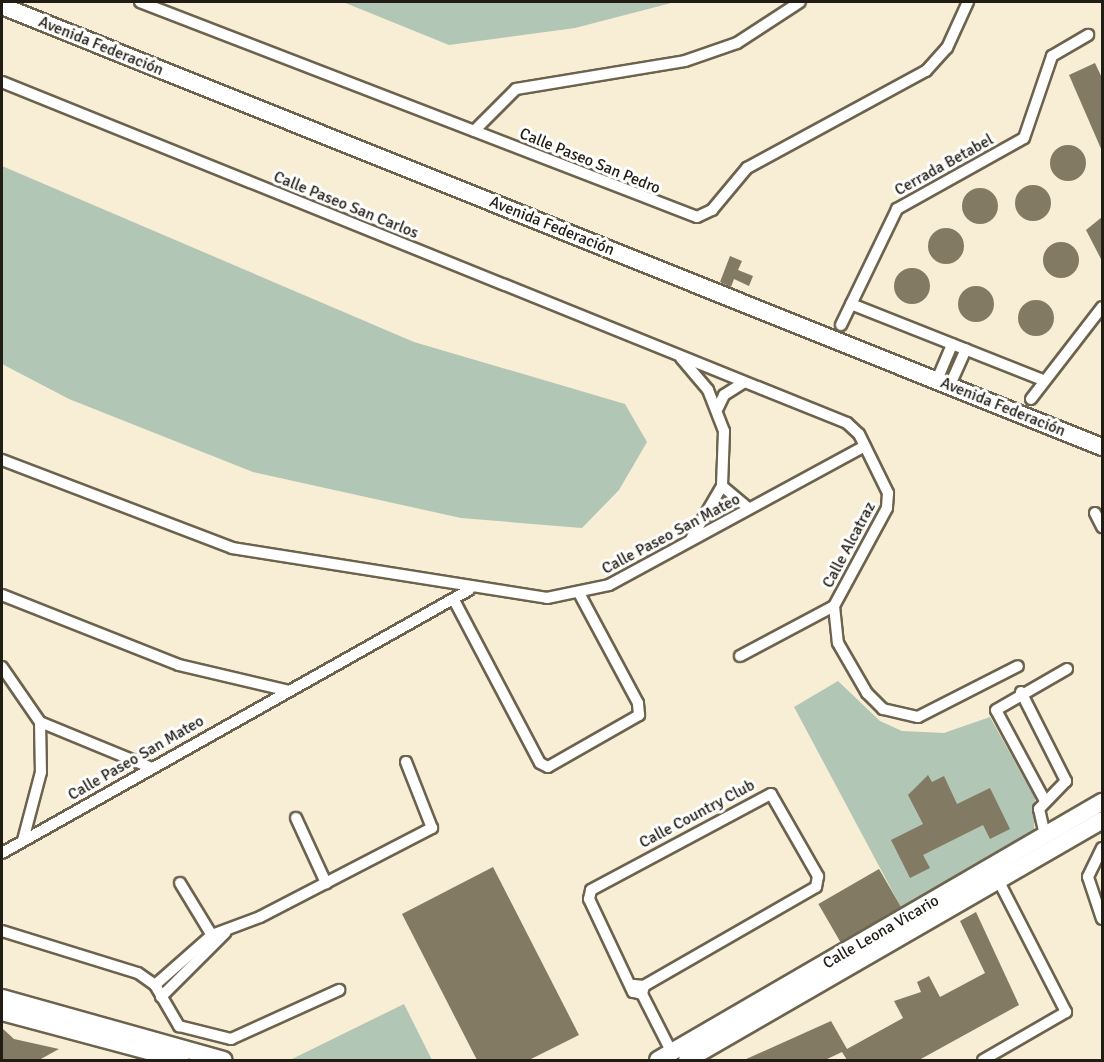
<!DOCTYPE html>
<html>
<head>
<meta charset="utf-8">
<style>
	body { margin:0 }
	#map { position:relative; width:1104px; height:1062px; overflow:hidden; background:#f8edd5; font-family:Signika,sans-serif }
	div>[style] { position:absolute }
	.green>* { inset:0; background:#b1c6b4 }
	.building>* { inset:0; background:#837a64; transform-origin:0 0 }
	.round { border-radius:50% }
	.roads { filter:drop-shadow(2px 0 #6c634e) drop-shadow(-2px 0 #6c634e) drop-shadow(0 2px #6c634e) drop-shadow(0 -2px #6c634e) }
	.street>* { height:10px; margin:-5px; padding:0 5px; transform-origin:5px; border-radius:5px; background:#fff }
	.secondary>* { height:16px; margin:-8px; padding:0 8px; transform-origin:8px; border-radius:8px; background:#fff }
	span { translate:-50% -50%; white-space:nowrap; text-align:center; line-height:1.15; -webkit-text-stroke:6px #fff; paint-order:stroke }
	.street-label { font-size:16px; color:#211d14 }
	.frame { position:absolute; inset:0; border:3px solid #211d14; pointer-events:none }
</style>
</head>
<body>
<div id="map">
	<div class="green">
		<div style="clip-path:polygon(343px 2px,675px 2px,575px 28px,449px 45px)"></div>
		<div style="clip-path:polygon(2px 166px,414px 342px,625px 404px,647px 442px,619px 490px,582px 528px,461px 518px,253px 472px,69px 399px,2px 364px)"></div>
		<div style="clip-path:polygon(838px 681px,880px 721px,902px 731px,944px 733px,990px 717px,1035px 798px,1034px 832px,903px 911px,794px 707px)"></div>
		<div style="clip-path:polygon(404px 1004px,432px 1060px,290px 1060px)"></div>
	</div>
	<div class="building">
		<div style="clip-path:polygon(1095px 63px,1102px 78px,1102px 151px,1069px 75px)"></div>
		<div class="round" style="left:1050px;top:145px;width:36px;height:36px"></div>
		<div class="round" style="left:1015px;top:185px;width:36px;height:36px"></div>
		<div class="round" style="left:962px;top:188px;width:36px;height:36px"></div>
		<div style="clip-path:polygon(1102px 217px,1102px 261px,1086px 230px)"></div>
		<div class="round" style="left:928px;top:228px;width:36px;height:36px"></div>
		<div class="round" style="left:1043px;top:242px;width:36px;height:36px"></div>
		<div style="clip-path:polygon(730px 256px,742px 261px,738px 270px,753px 276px,749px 286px,734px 279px,731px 287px,720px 282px)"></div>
		<div class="round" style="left:894px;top:268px;width:36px;height:36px"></div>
		<div class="round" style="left:958px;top:286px;width:36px;height:36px"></div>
		<div class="round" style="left:1018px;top:300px;width:36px;height:36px"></div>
		<div style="clip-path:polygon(928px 775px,932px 782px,944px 776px,957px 804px,990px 788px,1010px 829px,990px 839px,983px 825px,923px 855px,930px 868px,910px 878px,891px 840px,923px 824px,908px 795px)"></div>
		<div style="clip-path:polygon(493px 867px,579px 1035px,529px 1060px,477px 1060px,402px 914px)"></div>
		<div style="left:879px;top:869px;width:44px;height:70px;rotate:60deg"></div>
		<div style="clip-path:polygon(976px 912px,1019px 1005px,919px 1060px,847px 1060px,842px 1052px,825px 1060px,744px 1060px,831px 1021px,847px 1049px,903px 1018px,894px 1001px,921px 992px,917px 982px,929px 976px,940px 997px,985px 973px,960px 921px)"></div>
		<div style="clip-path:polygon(2px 1028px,14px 1039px,59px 1049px,39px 1060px,2px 1060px)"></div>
	</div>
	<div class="roads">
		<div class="street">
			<div style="left:140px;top:2px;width:597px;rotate:21.11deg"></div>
			<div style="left:697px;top:217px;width:17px;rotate:-25deg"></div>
			<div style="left:712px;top:210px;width:55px;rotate:-50.2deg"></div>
			<div style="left:747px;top:168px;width:204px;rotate:-28.5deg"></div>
			<div style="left:926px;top:71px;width:31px;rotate:-48deg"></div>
			<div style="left:947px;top:48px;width:51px;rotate:-65.5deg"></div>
			<div style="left:2px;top:82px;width:911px;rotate:21.98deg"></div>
			<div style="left:847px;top:423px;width:16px;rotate:43deg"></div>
			<div style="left:859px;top:434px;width:66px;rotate:63.8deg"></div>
			<div style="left:888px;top:493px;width:15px;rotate:94deg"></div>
			<div style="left:887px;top:508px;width:111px;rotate:118.4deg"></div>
			<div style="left:834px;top:606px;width:37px;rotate:84deg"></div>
			<div style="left:838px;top:643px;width:58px;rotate:59.9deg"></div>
			<div style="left:867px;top:693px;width:23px;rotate:45deg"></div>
			<div style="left:883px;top:709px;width:36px;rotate:13deg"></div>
			<div style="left:918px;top:717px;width:112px;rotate:-27deg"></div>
			<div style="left:474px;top:131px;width:59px;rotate:-45deg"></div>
			<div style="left:516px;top:89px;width:171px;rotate:-9.4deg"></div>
			<div style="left:685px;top:61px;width:55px;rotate:-19.1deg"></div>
			<div style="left:737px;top:43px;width:75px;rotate:-33.1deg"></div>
			<div style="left:851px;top:304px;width:206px;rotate:21.6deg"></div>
			<div style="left:841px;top:325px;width:129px;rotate:-64.2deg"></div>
			<div style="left:897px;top:209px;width:145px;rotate:-29.2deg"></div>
			<div style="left:1024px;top:138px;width:87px;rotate:-71.1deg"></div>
			<div style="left:1052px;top:56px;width:42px;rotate:-30.3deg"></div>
			<div style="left:681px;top:358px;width:42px;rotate:49.8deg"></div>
			<div style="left:708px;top:390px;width:44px;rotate:68.7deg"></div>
			<div style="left:724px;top:431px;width:55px;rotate:92.1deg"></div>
			<div style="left:722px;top:486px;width:61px;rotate:120.3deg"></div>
			<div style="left:937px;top:380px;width:39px;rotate:-67deg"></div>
			<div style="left:950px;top:385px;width:39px;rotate:-66deg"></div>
			<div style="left:1031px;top:399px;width:116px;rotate:-52.3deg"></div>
			<div style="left:718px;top:408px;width:14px;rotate:-65deg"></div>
			<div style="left:724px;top:395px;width:22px;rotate:-32deg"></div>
			<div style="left:2px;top:460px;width:246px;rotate:20.9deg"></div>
			<div style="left:232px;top:548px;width:319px;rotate:9deg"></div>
			<div style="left:547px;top:598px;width:63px;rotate:-11.8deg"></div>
			<div style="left:609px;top:585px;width:291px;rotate:-28.5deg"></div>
			<div style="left:722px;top:486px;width:35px;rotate:40deg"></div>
			<div style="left:1095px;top:513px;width:16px;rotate:63deg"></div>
			<div style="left:2px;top:595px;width:190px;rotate:21.6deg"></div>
			<div style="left:179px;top:665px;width:110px;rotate:13.2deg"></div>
			<div style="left:454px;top:600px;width:184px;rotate:62.2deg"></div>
			<div style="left:540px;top:763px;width:9px;rotate:27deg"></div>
			<div style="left:548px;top:767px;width:105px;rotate:-29.7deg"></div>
			<div style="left:639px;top:715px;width:12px;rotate:-95deg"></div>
			<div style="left:638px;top:703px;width:123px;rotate:-118.2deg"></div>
			<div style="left:740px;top:656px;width:106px;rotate:-28deg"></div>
			<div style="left:2px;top:667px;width:67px;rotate:55.4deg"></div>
			<div style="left:40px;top:722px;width:50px;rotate:88.9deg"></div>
			<div style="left:41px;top:772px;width:70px;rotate:104.8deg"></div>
			<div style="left:1021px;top:692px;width:100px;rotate:63.2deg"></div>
			<div style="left:1066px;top:781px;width:39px;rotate:134deg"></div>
			<div style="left:1039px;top:809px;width:28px;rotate:77deg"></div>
			<div style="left:40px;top:722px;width:118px;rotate:22.4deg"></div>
			<div style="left:1045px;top:801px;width:103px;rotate:-118.3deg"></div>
			<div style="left:996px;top:710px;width:82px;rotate:-30deg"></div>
			<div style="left:296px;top:818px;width:72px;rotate:65.2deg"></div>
			<div style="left:1102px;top:848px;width:32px;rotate:116deg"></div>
			<div style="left:1088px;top:877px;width:44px;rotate:71.6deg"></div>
			<div style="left:2px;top:853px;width:536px;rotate:-29.39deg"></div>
			<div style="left:180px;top:883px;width:66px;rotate:58.7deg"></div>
			<div style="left:2px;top:931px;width:142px;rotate:17.2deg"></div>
			<div style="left:138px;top:973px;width:21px;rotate:35deg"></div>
			<div style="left:155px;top:985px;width:48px;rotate:59.7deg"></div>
			<div style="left:179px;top:1026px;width:54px;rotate:14deg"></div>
			<div style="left:231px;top:1039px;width:119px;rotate:-24.4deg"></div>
			<div style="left:155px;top:985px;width:76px;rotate:-41.3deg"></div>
			<div style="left:212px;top:935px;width:51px;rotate:-20.6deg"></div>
			<div style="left:260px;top:917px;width:194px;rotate:-27.4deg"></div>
			<div style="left:432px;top:828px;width:71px;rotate:-111.5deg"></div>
			<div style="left:634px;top:985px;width:10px;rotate:6deg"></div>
			<div style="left:644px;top:986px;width:8px;rotate:104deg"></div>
			<div style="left:642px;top:994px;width:9px;rotate:-167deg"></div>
			<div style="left:633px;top:992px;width:103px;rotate:-115.3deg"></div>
			<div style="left:589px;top:899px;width:9px;rotate:-77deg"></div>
			<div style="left:591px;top:890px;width:204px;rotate:-28.1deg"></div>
			<div style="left:771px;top:794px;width:95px;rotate:60.2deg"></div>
			<div style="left:818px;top:876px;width:11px;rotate:100deg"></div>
			<div style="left:816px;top:887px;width:198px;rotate:150.1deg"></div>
			<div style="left:642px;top:994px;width:66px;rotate:63deg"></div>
			<div style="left:161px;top:997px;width:91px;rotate:-45deg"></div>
			<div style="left:983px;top:1060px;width:96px;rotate:-30deg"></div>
			<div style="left:1066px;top:1012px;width:153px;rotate:-117.2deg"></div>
		</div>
		<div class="secondary">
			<div style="left:2px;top:6px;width:1185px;rotate:21.85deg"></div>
			<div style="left:2px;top:998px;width:230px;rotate:15.6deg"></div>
			<div style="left:2px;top:1012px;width:185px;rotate:15deg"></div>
			<div style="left:658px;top:1060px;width:514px;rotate:-30.16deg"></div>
			<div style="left:687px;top:1060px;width:479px;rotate:-30deg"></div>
		</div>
	</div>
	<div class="street-label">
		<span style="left:101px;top:46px;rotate:22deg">Avenida Federación</span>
		<span style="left:590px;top:161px;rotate:22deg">Calle Paseo San Pedro</span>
		<span style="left:944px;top:165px;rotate:-29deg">Cerrada Betabel</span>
		<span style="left:346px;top:205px;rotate:22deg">Calle Paseo San Carlos</span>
		<span style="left:552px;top:226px;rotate:22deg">Avenida Federación</span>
		<span style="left:1003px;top:407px;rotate:22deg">Avenida Federación</span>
		<span style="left:671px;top:534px;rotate:-28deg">Calle Paseo San Mateo</span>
		<span style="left:849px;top:545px;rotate:-62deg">Calle Alcatraz</span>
		<span style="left:136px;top:758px;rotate:-30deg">Calle Paseo San Mateo</span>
		<span style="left:697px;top:814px;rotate:-28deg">Calle Country Club</span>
		<span style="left:881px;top:932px;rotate:-30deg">Calle Leona Vicario</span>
	</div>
	<div class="frame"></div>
</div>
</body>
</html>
